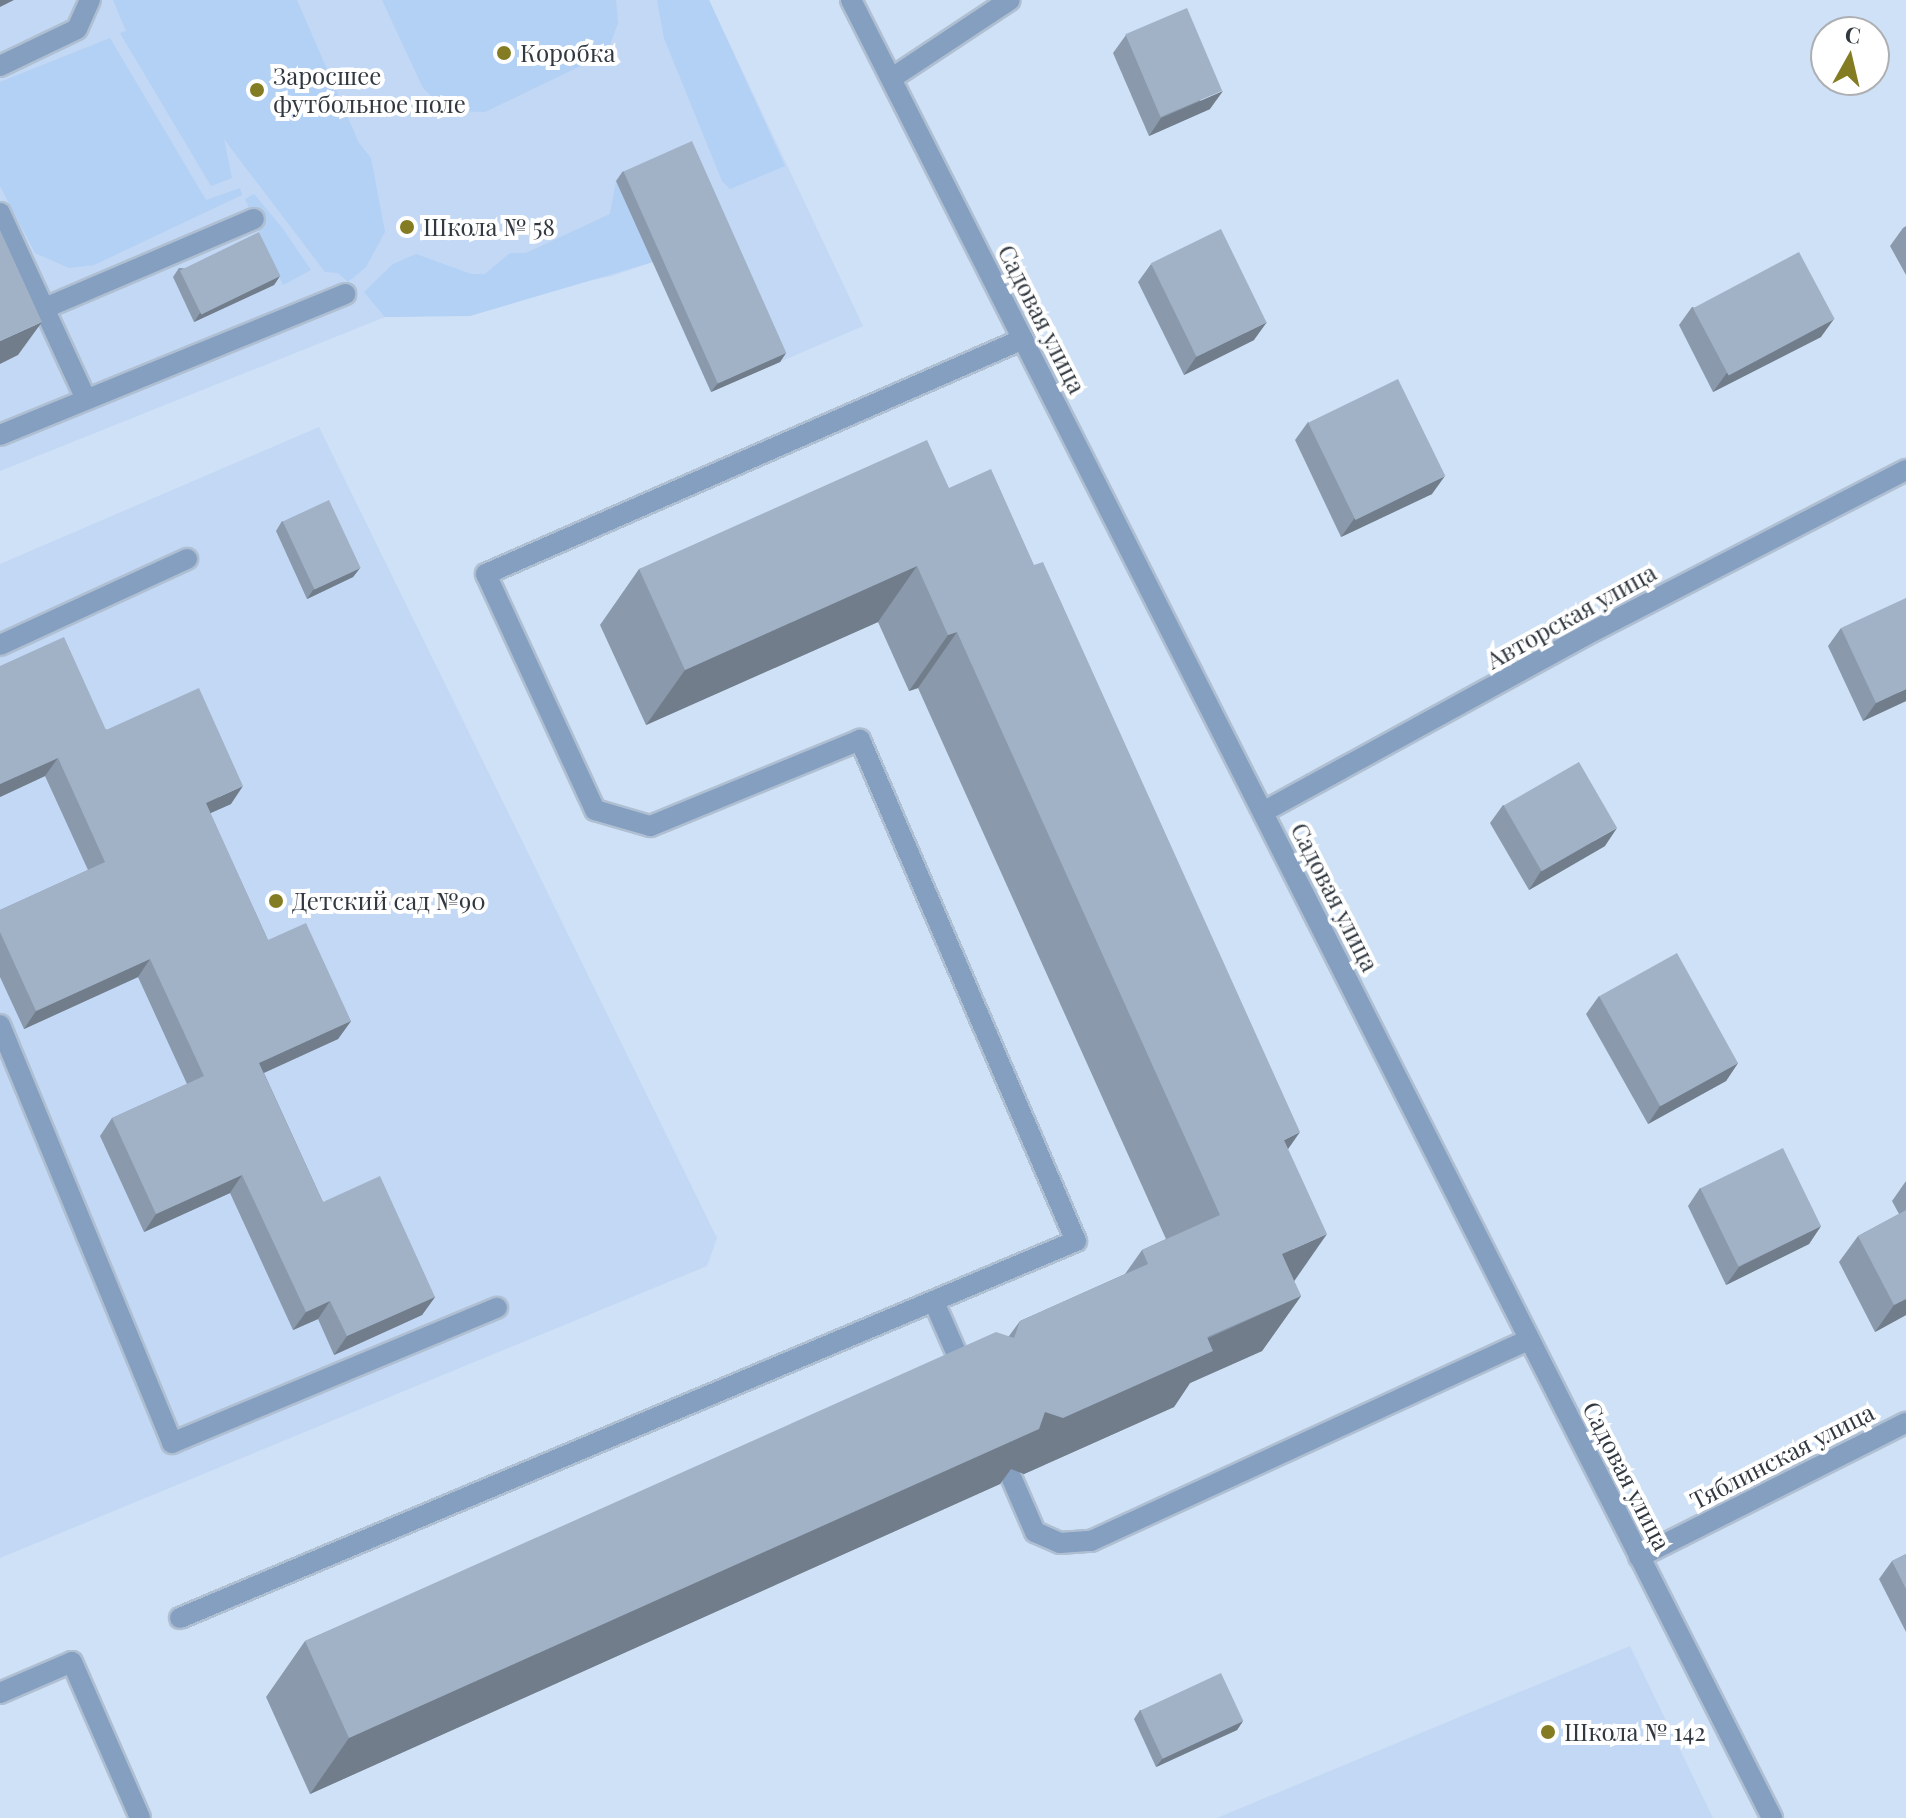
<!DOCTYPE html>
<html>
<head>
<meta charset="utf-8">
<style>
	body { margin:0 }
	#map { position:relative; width:1906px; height:1818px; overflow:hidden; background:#cfe1f6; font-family:"Playfair Display",serif }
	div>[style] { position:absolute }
	.built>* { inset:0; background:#c2d8f4 }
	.green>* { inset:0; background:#b3d0f5 }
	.roads { filter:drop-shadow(2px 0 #afbfd2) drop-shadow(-2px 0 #afbfd2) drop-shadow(0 2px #afbfd2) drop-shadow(0 -2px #afbfd2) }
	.service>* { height:20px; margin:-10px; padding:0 10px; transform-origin:10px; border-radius:10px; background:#859fc1 }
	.minor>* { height:20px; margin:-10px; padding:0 10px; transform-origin:10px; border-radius:10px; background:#859fc1 }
	.wall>* { inset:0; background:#8a99ab }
	.shaded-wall>* { inset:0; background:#717d8b }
	.building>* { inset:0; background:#a1b2c7; transform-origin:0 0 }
	.dots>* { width:22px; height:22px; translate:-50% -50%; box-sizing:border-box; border:4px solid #fff; border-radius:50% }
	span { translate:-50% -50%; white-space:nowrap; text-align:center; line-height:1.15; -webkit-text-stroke:8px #fff; paint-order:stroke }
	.poi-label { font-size:24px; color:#313840 }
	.left { translate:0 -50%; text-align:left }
	.street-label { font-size:24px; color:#313840 }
	.north { position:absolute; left:1810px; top:16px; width:80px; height:80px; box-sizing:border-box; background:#fff; border:2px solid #adafb3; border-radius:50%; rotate:8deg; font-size:22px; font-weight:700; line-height:32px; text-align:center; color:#313840 }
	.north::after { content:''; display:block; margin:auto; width:28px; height:36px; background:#847c22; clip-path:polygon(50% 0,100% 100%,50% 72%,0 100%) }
</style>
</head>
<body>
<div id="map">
	<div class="built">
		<div style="clip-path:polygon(0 0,709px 0,863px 326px,711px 392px,653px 262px,612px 276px,413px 317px,385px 317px,0 471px)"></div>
		<div style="clip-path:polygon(319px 427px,717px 1238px,707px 1266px,0 1558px,0 564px)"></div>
		<div style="clip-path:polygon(1630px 1646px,1713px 1818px,1217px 1818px)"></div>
	</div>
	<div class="green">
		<div style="clip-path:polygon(113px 0,297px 0,359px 143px,371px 158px,385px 232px,366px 267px,348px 282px,338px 273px,325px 272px,224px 139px,232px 178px,211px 186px,120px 33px,126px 31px)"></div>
		<div style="clip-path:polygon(382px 0,616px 0,618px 23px,610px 45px,593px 60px,485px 112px,457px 111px,437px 102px,423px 88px)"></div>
		<div style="clip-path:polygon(657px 0,709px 0,785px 166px,730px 189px,722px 181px,664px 38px)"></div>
		<div style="clip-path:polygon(110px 38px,206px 200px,240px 188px,242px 195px,94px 265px,69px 268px,35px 253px,0 186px,0 82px)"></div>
		<div style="clip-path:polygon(616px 181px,653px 262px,470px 316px,385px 317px,364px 292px,393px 264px,416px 254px,471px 274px,485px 274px,510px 253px,526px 253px,610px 214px)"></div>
		<div style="clip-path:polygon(254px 194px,283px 229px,311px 270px,283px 285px,245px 199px)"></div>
	</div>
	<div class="roads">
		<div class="service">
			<div style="left:0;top:66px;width:85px;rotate:-25.7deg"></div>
			<div style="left:77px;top:29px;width:32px;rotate:-66deg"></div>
			<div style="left:0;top:213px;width:205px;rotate:65.2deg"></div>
			<div style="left:45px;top:308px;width:227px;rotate:-23.1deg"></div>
			<div style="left:0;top:435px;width:373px;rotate:-22.2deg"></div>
			<div style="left:0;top:645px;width:206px;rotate:-24.7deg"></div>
			<div style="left:0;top:1025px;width:452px;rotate:67.6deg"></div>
			<div style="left:172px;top:1443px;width:352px;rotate:-22.6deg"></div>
			<div style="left:934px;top:1302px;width:80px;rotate:66.3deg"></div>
			<div style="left:1012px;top:1479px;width:58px;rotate:66.5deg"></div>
			<div style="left:1035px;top:1532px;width:27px;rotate:24deg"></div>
			<div style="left:1060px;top:1543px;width:31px;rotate:-4deg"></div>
			<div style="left:1091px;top:1541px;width:482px;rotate:-24.7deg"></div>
			<div style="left:180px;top:1618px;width:972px;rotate:-22.82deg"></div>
			<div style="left:1076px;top:1241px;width:546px;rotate:-113.32deg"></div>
			<div style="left:860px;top:740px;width:227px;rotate:157.7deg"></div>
			<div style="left:650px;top:826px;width:57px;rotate:-163.8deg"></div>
			<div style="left:595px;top:810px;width:260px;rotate:-114.8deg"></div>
			<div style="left:486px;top:574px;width:586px;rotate:-23.63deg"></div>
			<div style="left:0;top:1693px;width:78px;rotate:-23.3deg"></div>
			<div style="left:72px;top:1662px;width:170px;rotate:66.4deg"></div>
		</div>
		<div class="minor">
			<div style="left:851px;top:0;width:2038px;rotate:63.13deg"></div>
			<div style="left:892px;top:78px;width:141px;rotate:-33.5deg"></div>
			<div style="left:1263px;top:812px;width:368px;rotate:-28.7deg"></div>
			<div style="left:1586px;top:635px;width:360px;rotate:-27.3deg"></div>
			<div style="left:1639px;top:1557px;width:299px;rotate:-26.7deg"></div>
		</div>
	</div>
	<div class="wall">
		<div style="clip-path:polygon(1126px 35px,1210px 109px,1149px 136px,1113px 53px)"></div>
		<div style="clip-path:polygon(623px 171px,786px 353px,780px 362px,711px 392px,616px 181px)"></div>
		<div style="clip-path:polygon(1906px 226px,1906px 275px,1890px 246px,1903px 228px)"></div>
		<div style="clip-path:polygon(1151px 264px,1254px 340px,1184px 375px,1138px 282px)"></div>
		<div style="clip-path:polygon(179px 268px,280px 276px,274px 285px,194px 322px,173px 277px)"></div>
		<div style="clip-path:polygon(1692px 307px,1821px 337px,1713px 392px,1679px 325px)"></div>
		<div style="clip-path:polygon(1308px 422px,1432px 494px,1341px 537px,1295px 440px)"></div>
		<div style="clip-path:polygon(949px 488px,1288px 1149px,1294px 1281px,1301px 1296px,1262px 1351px,1190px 1383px,1174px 1407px,1024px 1474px,1011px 1469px,1000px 1484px,310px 1794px,266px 1697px,305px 1641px,1009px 1336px,1020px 1321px,1125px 1274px,1142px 1250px,1166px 1239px,918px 688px,909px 691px,878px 622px,646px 725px,600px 625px,639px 569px)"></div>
		<div style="clip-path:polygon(282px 521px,360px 568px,353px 577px,307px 599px,276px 531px)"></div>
		<div style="clip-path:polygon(1841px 628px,1906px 701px,1863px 721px,1828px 646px)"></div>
		<div style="clip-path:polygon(0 666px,231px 804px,210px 813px,268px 940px,351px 1021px,338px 1039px,264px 1073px,323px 1202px,435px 1297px,422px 1315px,334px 1355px,318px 1319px,293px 1330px,230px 1193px,144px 1232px,100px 1136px,112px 1118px,187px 1084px,138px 977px,24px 1029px,0 977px,0 910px,88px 870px,45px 776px,0 797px)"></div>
		<div style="clip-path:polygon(1503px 805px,1605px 846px,1529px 890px,1490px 823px)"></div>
		<div style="clip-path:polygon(1599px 996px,1738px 1063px,1726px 1081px,1648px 1124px,1586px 1014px)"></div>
		<div style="clip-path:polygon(1906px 1181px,1906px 1315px,1875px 1332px,1839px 1262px,1858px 1236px,1899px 1214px,1892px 1201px)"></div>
		<div style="clip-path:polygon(1700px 1188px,1821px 1226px,1809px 1244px,1726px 1285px,1688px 1206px)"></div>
		<div style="clip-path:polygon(1906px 1554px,1906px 1632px,1879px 1579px,1892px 1561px)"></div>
		<div style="clip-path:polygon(1140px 1710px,1243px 1721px,1237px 1730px,1156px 1767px,1134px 1719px)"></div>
	</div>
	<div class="shaded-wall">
		<div style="clip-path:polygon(0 0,14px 0,0 7px)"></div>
		<div style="clip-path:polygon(1223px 91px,1210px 109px,1149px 136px,1161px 118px)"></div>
		<div style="clip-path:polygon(280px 276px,274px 285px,194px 322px,200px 313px)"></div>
		<div style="clip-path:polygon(1834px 319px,1821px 337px,1713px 392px,1726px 374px)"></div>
		<div style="clip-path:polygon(42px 322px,18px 355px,0 364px,0 341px)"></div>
		<div style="clip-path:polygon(1267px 322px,1254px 340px,1184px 375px,1196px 357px)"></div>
		<div style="clip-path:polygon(786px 353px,780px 362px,711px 392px,718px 383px)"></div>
		<div style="clip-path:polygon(1445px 476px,1432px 494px,1341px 537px,1354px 519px)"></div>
		<div style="clip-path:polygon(917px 566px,878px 622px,646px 725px,685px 670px)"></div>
		<div style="clip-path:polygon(360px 568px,353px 577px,307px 599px,313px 590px)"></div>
		<div style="clip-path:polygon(957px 632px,918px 688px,909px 691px,948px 635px)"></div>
		<div style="clip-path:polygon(1906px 689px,1906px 701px,1863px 721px,1876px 703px)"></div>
		<div style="clip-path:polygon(58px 758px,45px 776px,0 797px,0 784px)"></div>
		<div style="clip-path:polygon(243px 786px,231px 804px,193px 821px,206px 803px)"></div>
		<div style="clip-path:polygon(1617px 828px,1605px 846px,1529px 890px,1541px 871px)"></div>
		<div style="clip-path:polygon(150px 959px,138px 977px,24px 1029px,36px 1011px)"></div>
		<div style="clip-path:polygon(351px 1021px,338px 1039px,246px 1081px,259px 1063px)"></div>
		<div style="clip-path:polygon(1738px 1063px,1726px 1081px,1648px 1124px,1660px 1106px)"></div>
		<div style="clip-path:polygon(1300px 1132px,1261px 1188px,1284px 1140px)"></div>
		<div style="clip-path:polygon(242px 1175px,230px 1193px,144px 1232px,156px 1214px)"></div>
		<div style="clip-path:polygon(1821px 1226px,1809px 1244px,1726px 1285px,1739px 1267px)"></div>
		<div style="clip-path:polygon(1327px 1234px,1288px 1290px,1282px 1254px)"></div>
		<div style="clip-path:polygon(1301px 1296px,1262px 1351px,1190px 1383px,1174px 1407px,1024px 1474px,1011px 1469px,1000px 1484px,310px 1794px,349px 1738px,1045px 1412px)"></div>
		<div style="clip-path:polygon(435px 1297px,422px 1315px,334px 1355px,347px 1336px)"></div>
		<div style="clip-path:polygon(1906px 1299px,1906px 1315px,1875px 1332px,1894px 1305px)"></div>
		<div style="clip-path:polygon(330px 1301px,318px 1319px,293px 1330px,306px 1312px)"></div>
		<div style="clip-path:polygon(1243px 1721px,1237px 1730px,1156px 1767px,1163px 1758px)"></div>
	</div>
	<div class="building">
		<div style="left:1187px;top:8px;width:90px;height:67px;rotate:67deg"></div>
		<div style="left:692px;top:141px;width:232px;height:75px;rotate:66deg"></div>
		<div style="left:1221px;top:229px;width:104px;height:78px;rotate:64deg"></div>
		<div style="clip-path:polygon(0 230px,42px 322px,0 341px)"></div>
		<div style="left:259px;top:232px;width:49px;height:88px;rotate:64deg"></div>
		<div style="left:1799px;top:252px;width:76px;height:120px;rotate:62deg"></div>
		<div style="left:1398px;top:379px;width:108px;height:100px;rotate:64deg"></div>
		<div style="clip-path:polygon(927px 440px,949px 488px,991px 469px,1034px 565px,1043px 562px,1300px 1132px,1284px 1140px,1327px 1234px,1282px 1254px,1301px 1296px,1207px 1337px,1213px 1351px,1063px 1418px,1045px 1412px,1039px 1429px,349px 1738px,305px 1641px,996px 1332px,1014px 1338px,1020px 1321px,1148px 1264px,1142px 1250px,1220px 1215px,957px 632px,948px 635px,917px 566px,685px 670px,639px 569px)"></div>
		<div style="left:329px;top:500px;width:75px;height:51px;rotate:65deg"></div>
		<div style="clip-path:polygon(1906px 598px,1906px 689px,1876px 703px,1841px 628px)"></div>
		<div style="clip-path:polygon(64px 637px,106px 730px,199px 688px,243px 786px,206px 803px,268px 940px,306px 923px,351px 1021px,259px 1063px,323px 1202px,380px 1176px,435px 1297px,347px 1336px,330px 1301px,306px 1312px,242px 1175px,156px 1214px,112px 1118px,204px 1076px,150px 959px,36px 1011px,0 932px,0 910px,105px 862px,58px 758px,0 784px,0 666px)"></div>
		<div style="left:1579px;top:762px;width:76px;height:87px;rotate:60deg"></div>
		<div style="left:1677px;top:953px;width:126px;height:89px;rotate:61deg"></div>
		<div style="left:1783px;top:1148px;width:87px;height:92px;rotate:64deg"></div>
		<div style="clip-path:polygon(1906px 1210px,1906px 1299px,1894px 1305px,1858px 1236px)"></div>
		<div style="clip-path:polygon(1906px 1554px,1906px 1589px,1892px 1561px)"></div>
		<div style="left:1221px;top:1673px;width:53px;height:89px;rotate:65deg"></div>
	</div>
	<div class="dots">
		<div style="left:504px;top:53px;background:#847c22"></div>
		<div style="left:257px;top:90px;background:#847c22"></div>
		<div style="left:407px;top:227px;background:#847c22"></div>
		<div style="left:276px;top:901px;background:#847c22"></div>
		<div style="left:1548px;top:1732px;background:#847c22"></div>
	</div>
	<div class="poi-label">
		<span class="left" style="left:520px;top:53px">Коробка</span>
		<span class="left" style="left:273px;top:90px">Заросшее<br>футбольное поле</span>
		<span class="left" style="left:423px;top:227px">Школа № 58</span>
		<span class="left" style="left:292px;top:901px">Детский сад №90</span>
		<span class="left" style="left:1564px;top:1732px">Школа № 142</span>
	</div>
	<div class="street-label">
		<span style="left:1042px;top:319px;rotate:63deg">Садовая улица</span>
		<span style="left:1571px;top:616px;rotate:-29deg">Авторская улица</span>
		<span style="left:1335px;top:897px;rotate:63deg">Садовая улица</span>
		<span style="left:1782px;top:1456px;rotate:-27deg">Тяблинская улица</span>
		<span style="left:1627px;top:1476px;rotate:63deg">Садовая улица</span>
	</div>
	<div class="north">С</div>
</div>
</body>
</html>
